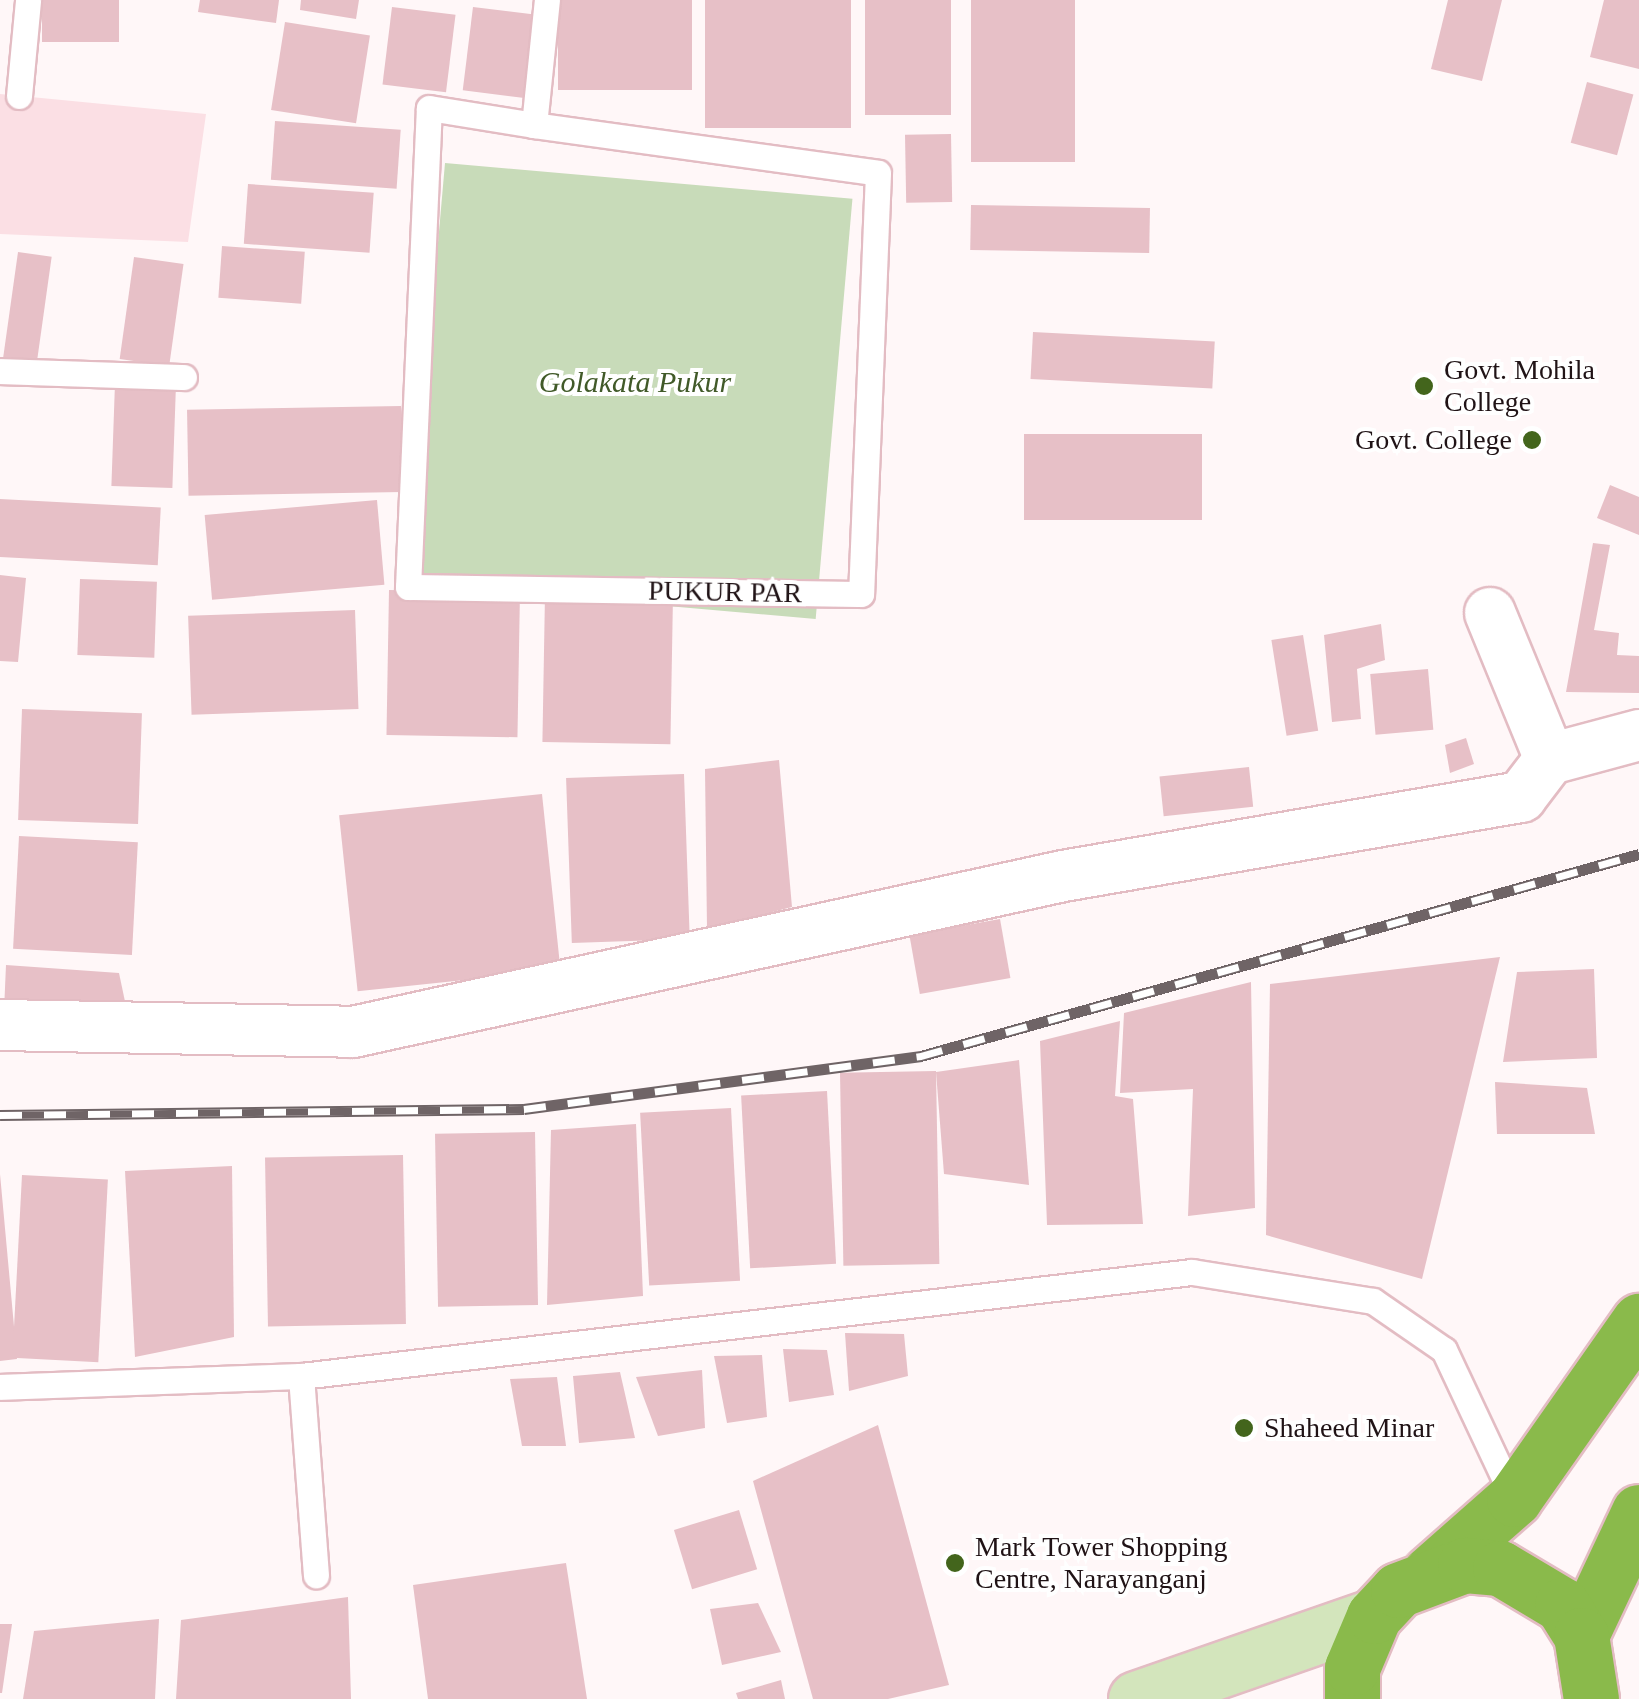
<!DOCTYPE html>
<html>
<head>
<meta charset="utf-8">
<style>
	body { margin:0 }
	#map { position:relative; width:1639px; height:1699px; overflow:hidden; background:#fff7f8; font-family:"Times New Roman",serif }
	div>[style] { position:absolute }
	.green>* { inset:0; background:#fbdfe4 }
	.water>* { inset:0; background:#c8dbb9; transform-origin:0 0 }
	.building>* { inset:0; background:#e7c0c7; transform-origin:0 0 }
	.roads { filter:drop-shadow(2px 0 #e3bcc3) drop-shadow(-2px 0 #e3bcc3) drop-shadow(0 2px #e3bcc3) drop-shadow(0 -2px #e3bcc3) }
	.service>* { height:25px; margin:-12.5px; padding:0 12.5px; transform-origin:12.5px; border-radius:12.5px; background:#fff }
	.minor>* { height:50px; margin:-25px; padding:0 25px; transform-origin:25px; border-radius:25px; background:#fff }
	.secondary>* { height:55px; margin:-27.5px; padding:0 27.5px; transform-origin:27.5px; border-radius:27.5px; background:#d3e5bc }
	.trunk>* { height:55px; margin:-27.5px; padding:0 27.5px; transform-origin:27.5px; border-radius:27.5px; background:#8aba4b }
	.rail>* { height:11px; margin-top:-5.5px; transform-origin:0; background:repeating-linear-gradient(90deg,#fff 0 22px,#6f6466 0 44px); box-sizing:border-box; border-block:2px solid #6f6466 }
	.dots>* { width:28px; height:28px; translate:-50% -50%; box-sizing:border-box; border:5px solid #fff; border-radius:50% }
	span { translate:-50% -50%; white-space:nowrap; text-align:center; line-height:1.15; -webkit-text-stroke:8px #fff; paint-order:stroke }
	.poi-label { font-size:28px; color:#201316 }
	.left { translate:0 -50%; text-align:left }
	.right { translate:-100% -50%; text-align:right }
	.street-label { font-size:28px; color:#201316 }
	.water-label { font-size:30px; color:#415a29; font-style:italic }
</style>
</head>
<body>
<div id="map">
	<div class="green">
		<div style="clip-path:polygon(0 94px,206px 114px,188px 242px,0 234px)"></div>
	</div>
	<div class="water">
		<div style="left:445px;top:163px;width:409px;height:422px;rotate:5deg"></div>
	</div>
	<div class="building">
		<div style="left:42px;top:0;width:77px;height:42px"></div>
		<div style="clip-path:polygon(200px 0,279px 0,276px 23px,198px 12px)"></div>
		<div style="clip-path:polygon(301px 0,359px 0,356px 19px,300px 10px)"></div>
		<div style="left:558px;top:0;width:134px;height:90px"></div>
		<div style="left:705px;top:0;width:146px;height:128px"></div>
		<div style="left:865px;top:0;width:86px;height:115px"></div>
		<div style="left:971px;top:0;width:104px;height:162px"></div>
		<div style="clip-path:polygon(1448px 0,1502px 0,1482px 81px,1431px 69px)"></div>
		<div style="clip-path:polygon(1604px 0,1639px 0,1639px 69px,1590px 57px)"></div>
		<div style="left:392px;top:7px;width:64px;height:78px;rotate:7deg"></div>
		<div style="left:473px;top:7px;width:64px;height:84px;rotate:7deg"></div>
		<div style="left:285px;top:22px;width:86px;height:89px;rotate:9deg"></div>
		<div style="left:1587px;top:82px;width:48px;height:63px;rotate:15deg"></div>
		<div style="left:275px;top:121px;width:126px;height:59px;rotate:4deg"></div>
		<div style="left:951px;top:134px;width:68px;height:46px;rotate:89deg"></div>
		<div style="left:248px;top:184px;width:126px;height:60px;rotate:4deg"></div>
		<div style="left:971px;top:205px;width:179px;height:45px;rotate:1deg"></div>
		<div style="left:222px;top:246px;width:83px;height:52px;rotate:4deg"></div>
		<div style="left:18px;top:252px;width:34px;height:107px;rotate:8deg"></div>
		<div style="left:134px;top:257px;width:50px;height:103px;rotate:8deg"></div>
		<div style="left:1033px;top:332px;width:182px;height:47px;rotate:3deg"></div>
		<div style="left:115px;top:383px;width:61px;height:103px;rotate:2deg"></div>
		<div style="left:401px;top:406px;width:86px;height:214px;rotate:89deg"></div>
		<div style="left:1024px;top:434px;width:178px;height:86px"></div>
		<div style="clip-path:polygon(1610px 485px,1639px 497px,1639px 535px,1597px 518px)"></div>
		<div style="left:0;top:499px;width:161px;height:58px;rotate:3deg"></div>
		<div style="left:377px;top:500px;width:85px;height:173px;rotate:85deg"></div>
		<div style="clip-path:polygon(1593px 543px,1610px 545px,1594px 630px,1619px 633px,1617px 655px,1639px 656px,1639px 693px,1566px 692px)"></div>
		<div style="clip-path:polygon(0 575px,26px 578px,18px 662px,0 661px)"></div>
		<div style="left:80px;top:579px;width:77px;height:76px;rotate:2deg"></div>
		<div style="left:389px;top:590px;width:131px;height:145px;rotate:1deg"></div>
		<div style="left:545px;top:594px;width:128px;height:148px;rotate:1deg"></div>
		<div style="left:355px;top:610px;width:99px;height:167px;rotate:88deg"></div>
		<div style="clip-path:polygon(1381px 624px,1385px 660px,1357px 669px,1361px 719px,1332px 722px,1324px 635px)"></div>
		<div style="left:1303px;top:635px;width:97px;height:32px;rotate:81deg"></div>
		<div style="left:1428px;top:669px;width:61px;height:58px;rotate:85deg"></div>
		<div style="left:22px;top:709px;width:120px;height:111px;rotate:2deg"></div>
		<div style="clip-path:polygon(1466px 738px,1474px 764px,1450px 773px,1445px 745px)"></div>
		<div style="clip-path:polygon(779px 760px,792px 907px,707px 929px,705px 769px)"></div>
		<div style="left:1249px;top:767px;width:40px;height:90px;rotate:84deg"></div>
		<div style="left:684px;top:774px;width:165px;height:118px;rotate:88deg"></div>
		<div style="left:542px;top:794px;width:177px;height:204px;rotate:84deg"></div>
		<div style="left:19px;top:836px;width:119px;height:113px;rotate:3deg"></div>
		<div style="left:1000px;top:919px;width:60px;height:92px;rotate:80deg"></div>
		<div style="clip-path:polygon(1500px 957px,1422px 1279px,1266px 1235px,1270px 984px)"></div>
		<div style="clip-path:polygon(6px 965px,119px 973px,127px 1011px,4px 1011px)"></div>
		<div style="clip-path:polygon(1594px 969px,1597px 1058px,1503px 1062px,1517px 972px)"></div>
		<div style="clip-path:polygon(1251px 982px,1255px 1208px,1188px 1216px,1193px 1089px,1120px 1093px,1124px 1013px)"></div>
		<div style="clip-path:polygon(1120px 1021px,1115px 1096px,1133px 1099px,1143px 1224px,1047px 1225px,1040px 1041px)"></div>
		<div style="clip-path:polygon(1019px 1060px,1029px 1185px,944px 1174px,936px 1072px)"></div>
		<div style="left:936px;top:1071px;width:193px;height:96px;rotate:89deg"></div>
		<div style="clip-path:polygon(1495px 1082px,1587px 1088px,1595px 1134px,1497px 1134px)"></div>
		<div style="left:827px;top:1091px;width:173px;height:86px;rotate:87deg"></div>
		<div style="left:731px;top:1108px;width:173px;height:91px;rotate:87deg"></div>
		<div style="clip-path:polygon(636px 1124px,643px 1296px,547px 1305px,551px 1130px)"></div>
		<div style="left:535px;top:1132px;width:173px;height:100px;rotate:89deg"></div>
		<div style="left:403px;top:1155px;width:169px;height:138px;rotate:89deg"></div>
		<div style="clip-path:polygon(232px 1166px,234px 1337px,135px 1357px,125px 1171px)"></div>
		<div style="clip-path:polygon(0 1174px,17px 1359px,0 1361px)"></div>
		<div style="left:22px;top:1175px;width:86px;height:183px;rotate:3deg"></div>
		<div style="clip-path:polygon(845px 1333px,904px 1334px,908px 1376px,849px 1391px)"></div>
		<div style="clip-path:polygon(783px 1349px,827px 1350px,834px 1395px,789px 1402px)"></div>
		<div style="clip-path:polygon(762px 1355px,767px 1417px,727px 1423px,714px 1356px)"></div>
		<div style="clip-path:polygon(702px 1370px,705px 1428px,658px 1436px,636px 1377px)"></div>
		<div style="clip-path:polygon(620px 1372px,635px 1438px,579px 1443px,573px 1376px)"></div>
		<div style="clip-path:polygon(557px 1377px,566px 1446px,522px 1446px,510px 1379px)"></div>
		<div style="clip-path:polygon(878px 1425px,949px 1685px,888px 1699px,813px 1699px,753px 1481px)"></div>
		<div style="left:739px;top:1510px;width:62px;height:68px;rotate:73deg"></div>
		<div style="clip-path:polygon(566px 1563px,587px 1699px,428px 1699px,413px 1585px)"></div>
		<div style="clip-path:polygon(348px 1597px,351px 1699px,176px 1699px,181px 1620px)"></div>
		<div style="clip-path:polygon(758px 1603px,781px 1652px,722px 1665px,710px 1609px)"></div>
		<div style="clip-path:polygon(159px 1619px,155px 1699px,23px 1699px,34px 1631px)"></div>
		<div style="clip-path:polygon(0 1624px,12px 1624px,2px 1693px,0 1693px)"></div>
		<div style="clip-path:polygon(781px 1680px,785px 1699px,738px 1699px,736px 1693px)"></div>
	</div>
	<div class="roads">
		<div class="service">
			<div style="left:19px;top:96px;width:96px;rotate:-84.6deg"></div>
			<div style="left:534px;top:125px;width:347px;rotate:7.9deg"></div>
			<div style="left:878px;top:173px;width:421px;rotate:92.3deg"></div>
			<div style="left:861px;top:594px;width:453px;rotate:-179.1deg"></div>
			<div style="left:408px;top:587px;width:479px;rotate:-87.5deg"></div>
			<div style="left:429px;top:108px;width:106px;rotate:9.2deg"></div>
			<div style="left:534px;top:125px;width:126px;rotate:-84.1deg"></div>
			<div style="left:0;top:371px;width:184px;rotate:1.9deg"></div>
			<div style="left:301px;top:1376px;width:200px;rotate:85.7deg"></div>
			<div style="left:0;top:1387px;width:301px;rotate:-2.1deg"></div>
			<div style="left:301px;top:1376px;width:897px;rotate:-6.66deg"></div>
			<div style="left:1192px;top:1272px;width:183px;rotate:9.1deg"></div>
			<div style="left:1373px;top:1301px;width:86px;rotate:34.6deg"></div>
			<div style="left:1444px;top:1350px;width:165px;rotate:64.8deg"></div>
		</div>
		<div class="minor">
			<div style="left:1490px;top:613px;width:158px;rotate:67.7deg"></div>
			<div style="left:0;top:1025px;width:353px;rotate:1.1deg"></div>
			<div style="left:353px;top:1032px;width:727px;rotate:-12.39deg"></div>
			<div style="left:1063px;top:876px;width:465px;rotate:-9.8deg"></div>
			<div style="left:1521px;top:797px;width:48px;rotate:-52.7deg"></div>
			<div style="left:1550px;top:759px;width:92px;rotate:-15.1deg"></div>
		</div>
		<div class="secondary">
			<div style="left:1136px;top:1699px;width:252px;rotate:-19.2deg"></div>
		</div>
		<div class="trunk">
			<div style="left:1430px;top:1573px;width:112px;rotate:-41.4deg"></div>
			<div style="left:1514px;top:1499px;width:218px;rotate:-54.9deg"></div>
			<div style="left:1581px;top:1635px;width:136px;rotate:-64.8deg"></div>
			<div style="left:1352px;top:1699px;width:31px;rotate:-90deg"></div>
			<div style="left:1352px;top:1668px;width:56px;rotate:-67.1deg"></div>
			<div style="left:1374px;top:1616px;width:35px;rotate:-47deg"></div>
			<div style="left:1398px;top:1590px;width:72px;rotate:-20.5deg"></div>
			<div style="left:1465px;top:1565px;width:35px;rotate:5deg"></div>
			<div style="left:1500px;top:1568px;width:72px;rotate:30.8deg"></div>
			<div style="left:1562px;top:1605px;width:36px;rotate:58deg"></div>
			<div style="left:1581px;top:1635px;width:65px;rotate:81.1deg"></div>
		</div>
	</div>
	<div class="rail">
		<div style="left:0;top:1115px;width:524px;rotate:-0.66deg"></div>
		<div style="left:524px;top:1109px;width:401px;rotate:-7.6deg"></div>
		<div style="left:921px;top:1056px;width:746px;rotate:-15.71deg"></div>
	</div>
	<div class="dots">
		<div style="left:1424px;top:386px;background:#43651c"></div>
		<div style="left:1532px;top:440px;background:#43651c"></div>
		<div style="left:1244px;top:1428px;background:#43651c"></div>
		<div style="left:955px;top:1563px;background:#43651c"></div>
	</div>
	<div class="poi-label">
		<span class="left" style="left:1444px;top:386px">Govt. Mohila<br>College</span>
		<span class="right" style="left:1512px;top:440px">Govt. College</span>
		<span class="left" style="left:1264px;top:1428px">Shaheed Minar</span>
		<span class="left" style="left:975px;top:1563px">Mark Tower Shopping<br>Centre, Narayanganj</span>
	</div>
	<div class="street-label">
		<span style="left:725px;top:592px;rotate:1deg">PUKUR PAR</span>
	</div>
	<div class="water-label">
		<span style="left:635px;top:382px">Golakata Pukur</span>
	</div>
</div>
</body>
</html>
